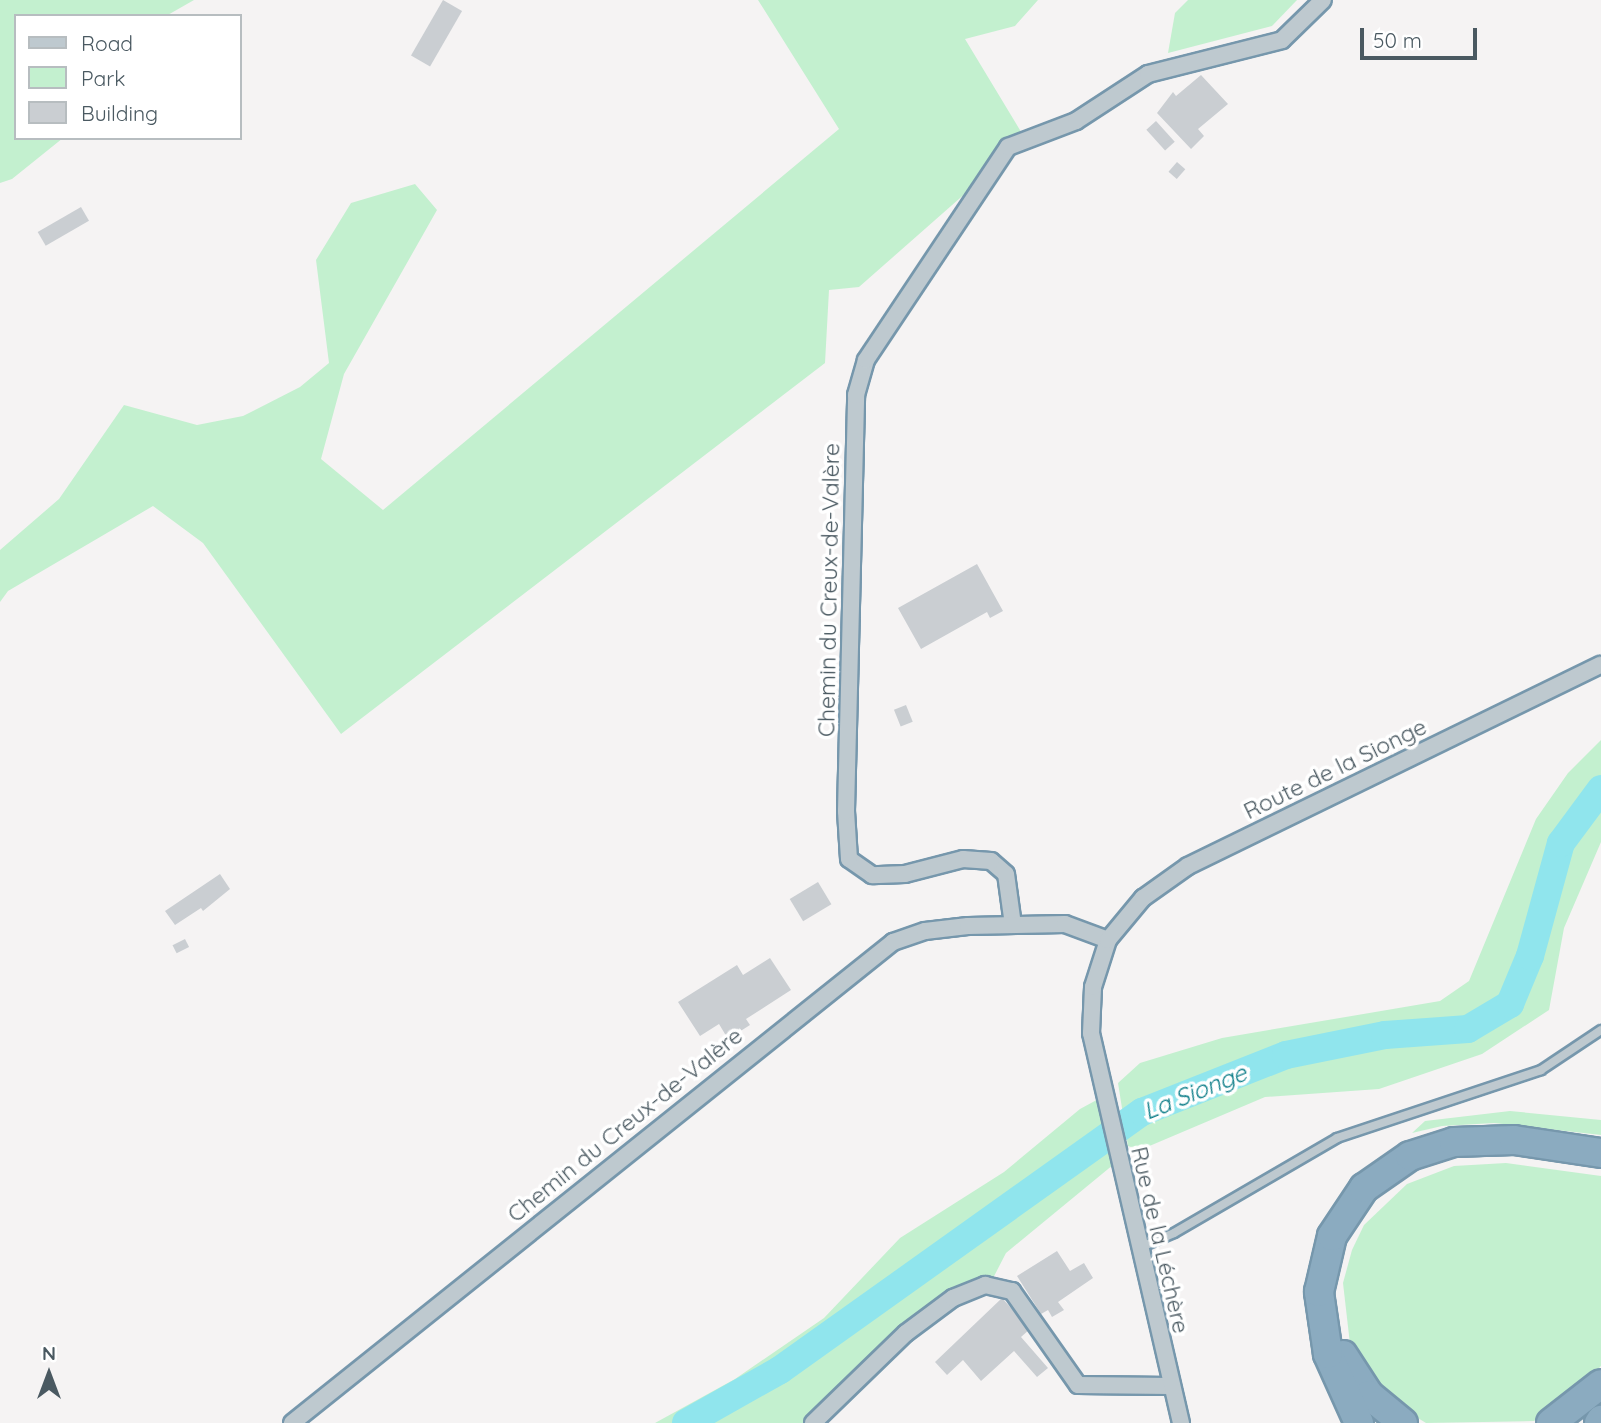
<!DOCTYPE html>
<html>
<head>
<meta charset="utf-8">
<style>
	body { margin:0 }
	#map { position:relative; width:1601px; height:1423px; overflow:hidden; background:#f5f3f3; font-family:Quicksand,sans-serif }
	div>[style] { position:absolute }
	.green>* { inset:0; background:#c3f0cf }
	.river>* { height:28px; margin:-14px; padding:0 14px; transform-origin:14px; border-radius:14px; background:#90e5ed }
	.building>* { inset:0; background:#caced2; transform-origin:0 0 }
	.roads { filter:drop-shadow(2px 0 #7697ac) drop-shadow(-2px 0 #7697ac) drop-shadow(0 2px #7697ac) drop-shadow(0 -2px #7697ac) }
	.service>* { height:8px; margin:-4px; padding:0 4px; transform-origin:4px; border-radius:4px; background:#bec9cf }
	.minor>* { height:16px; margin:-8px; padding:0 8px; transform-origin:8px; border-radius:8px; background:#bec9cf }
	.motorway>* { height:28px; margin:-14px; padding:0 14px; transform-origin:14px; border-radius:14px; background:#8babc0 }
	span { translate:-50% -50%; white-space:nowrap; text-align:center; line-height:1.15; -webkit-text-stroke:7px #fff; paint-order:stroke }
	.street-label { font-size:23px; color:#4a5961 }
	.water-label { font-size:24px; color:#0e7e89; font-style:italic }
	.legend { position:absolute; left:14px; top:14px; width:228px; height:126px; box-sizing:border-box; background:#fff; border:2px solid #b7bdc0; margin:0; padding:9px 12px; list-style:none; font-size:21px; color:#4a5961 }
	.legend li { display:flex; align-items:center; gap:14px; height:35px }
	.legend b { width:35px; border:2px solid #b7bdc0 }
	.north { position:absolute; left:14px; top:1339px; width:70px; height:70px; -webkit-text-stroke:5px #fff; paint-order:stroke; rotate:0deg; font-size:19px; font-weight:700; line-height:28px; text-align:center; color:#4a5961 }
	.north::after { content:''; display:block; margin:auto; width:24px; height:32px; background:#4a5961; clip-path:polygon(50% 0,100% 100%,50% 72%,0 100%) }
	.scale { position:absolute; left:1360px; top:28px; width:117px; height:32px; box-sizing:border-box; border:4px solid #4a5961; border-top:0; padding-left:9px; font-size:21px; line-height:24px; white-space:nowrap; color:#4a5961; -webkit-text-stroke:5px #fff; paint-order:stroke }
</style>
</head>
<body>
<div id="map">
	<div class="green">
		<div style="clip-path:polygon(0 0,194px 0,166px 16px,16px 16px,16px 138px,63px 138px,12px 179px,0 183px)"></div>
		<div style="clip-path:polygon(758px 0,1038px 0,1015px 26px,965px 39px,1026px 140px,859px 287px,829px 290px,825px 363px,341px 734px,203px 543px,153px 506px,8px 591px,0 602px,0 550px,59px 499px,124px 405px,197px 425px,243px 416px,300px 387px,329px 363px,316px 260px,351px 203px,415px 184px,437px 210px,344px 374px,321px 459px,383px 510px,839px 129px)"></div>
		<div style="clip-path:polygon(1188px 0,1297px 0,1272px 26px,1168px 53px,1175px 13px)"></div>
		<div style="clip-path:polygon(1601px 740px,1601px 842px,1564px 928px,1549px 1010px,1482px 1054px,1379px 1089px,1265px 1097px,1140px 1150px,1128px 1146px,1118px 1083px,1140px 1063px,1222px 1038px,1440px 1001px,1469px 981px,1536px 819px,1568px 773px)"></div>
		<div style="clip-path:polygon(1104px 1096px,1119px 1160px,1006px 1253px,990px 1284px,969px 1289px,813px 1423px,655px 1423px,735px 1379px,824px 1318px,900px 1238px,1004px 1172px,1080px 1109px)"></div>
		<div style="clip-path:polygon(1510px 1111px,1601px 1120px,1601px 1135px,1494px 1123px,1442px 1126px,1412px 1133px,1425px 1121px)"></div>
		<div style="clip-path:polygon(1506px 1163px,1601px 1176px,1601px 1366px,1569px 1399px,1534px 1421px,1426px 1423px,1384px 1397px,1350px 1344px,1343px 1283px,1352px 1250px,1364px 1225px,1407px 1184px,1454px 1166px)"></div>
	</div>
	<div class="river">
		<div style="left:686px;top:1423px;width:108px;rotate:-29.4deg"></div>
		<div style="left:780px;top:1370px;width:445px;rotate:-35.5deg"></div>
		<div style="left:1142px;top:1112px;width:155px;rotate:-21.6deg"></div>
		<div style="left:1286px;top:1055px;width:101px;rotate:-11.4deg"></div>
		<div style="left:1385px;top:1035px;width:83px;rotate:-4.1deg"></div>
		<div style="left:1468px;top:1029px;width:49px;rotate:-30.8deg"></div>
		<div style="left:1510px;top:1004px;width:52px;rotate:-67.4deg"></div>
		<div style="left:1530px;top:956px;width:117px;rotate:-74.7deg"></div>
		<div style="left:1561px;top:843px;width:67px;rotate:-53.5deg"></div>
	</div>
	<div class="building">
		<div style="left:443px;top:0;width:22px;height:64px;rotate:30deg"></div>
		<div style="clip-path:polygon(1201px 75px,1228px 104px,1198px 129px,1204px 136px,1191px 149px,1157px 113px,1173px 92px,1176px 96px)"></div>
		<div style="left:1156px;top:121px;width:28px;height:13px;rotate:48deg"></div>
		<div style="left:1177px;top:162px;width:11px;height:13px;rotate:41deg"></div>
		<div style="left:81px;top:207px;width:16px;height:50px;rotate:60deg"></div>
		<div style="clip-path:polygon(977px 564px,1003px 611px,990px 618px,987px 612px,921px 649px,898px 608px)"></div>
		<div style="left:906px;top:705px;width:18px;height:13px;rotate:68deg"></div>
		<div style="clip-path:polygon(220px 874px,230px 889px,203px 911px,201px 908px,175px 925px,165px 911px)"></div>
		<div style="left:818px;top:882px;width:26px;height:33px;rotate:59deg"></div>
		<div style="left:185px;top:939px;width:9px;height:14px;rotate:63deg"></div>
		<div style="clip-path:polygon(770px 958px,791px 990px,746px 1019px,750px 1025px,728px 1039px,719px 1024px,700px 1036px,678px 1002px,737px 965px,743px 975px)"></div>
		<div style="clip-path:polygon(1057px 1251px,1070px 1271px,1084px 1263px,1093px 1278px,1058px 1302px,1064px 1310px,1052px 1317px,1048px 1310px,1041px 1314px,1017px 1276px)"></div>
		<div style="clip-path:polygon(1002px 1298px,1030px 1329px,1021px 1337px,1048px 1368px,1037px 1377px,1014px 1351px,981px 1381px,963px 1360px,947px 1375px,935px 1362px)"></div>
	</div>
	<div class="roads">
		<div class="service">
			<div style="left:1139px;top:1248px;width:38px;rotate:-23deg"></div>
			<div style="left:1174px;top:1233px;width:189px;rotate:-30.2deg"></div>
			<div style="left:1337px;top:1138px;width:215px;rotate:-18.4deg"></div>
			<div style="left:1541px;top:1070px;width:72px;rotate:-33.7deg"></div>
		</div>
		<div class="minor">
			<div style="left:1013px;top:925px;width:51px;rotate:-97.8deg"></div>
			<div style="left:1006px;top:874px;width:20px;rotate:-139deg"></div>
			<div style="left:991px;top:861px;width:28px;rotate:-176deg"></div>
			<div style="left:963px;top:859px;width:60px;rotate:165.5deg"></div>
			<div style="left:905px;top:874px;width:33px;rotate:178deg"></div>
			<div style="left:872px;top:875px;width:28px;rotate:-145deg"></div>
			<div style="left:849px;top:859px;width:48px;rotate:-93.6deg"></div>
			<div style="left:846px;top:811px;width:416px;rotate:-88.6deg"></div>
			<div style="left:856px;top:395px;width:36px;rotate:-74deg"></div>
			<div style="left:866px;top:360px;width:256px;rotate:-56.3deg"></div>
			<div style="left:1008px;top:147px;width:73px;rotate:-20.9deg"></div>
			<div style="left:1076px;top:121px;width:86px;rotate:-33.1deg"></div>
			<div style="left:1148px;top:74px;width:138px;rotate:-14.2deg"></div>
			<div style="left:1282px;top:40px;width:57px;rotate:-44.3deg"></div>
			<div style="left:292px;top:1423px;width:770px;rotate:-38.67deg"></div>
			<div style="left:893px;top:942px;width:34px;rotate:-19deg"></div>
			<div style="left:925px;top:931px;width:43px;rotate:-6.6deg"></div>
			<div style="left:968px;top:926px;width:97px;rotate:-1.2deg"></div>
			<div style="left:1065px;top:924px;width:46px;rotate:20.4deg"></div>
			<div style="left:813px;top:1423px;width:129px;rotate:-44.1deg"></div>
			<div style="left:906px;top:1333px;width:59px;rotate:-36.7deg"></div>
			<div style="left:953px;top:1298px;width:35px;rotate:-22deg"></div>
			<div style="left:985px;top:1285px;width:28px;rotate:13deg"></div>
			<div style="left:1012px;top:1291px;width:115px;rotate:54.9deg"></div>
			<div style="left:1078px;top:1385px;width:92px;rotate:0.6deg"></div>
			<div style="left:1181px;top:1423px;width:400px;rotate:-103deg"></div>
			<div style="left:1091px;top:1033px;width:46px;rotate:-87.5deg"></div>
			<div style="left:1093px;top:987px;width:49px;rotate:-72.3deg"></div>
			<div style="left:1108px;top:940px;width:55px;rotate:-50.2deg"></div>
			<div style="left:1143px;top:898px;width:55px;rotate:-35.4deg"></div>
			<div style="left:1188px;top:866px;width:459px;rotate:-26deg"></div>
		</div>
		<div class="motorway">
			<div style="left:1343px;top:1355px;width:48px;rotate:57deg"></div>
			<div style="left:1369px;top:1395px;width:44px;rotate:39.5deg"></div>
			<div style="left:1359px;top:1423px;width:76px;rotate:-114.2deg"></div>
			<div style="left:1328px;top:1354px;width:63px;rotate:-98.3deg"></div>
			<div style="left:1319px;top:1292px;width:57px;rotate:-76.9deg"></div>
			<div style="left:1332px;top:1236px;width:58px;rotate:-56.3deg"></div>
			<div style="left:1364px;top:1188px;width:56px;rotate:-34.8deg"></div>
			<div style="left:1410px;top:1156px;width:46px;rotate:-17.7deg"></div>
			<div style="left:1454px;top:1142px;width:60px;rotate:-1.9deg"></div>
			<div style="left:1514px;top:1140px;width:88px;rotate:8.5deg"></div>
			<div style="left:1551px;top:1423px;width:63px;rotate:-38deg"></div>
			<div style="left:1599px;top:1423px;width:4px;rotate:-56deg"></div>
		</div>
	</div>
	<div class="street-label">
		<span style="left:829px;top:590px;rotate:-89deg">Chemin du Creux-de-Valère</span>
		<span style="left:1335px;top:769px;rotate:-26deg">Route de la Sionge</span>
		<span style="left:625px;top:1125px;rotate:-39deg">Chemin du Creux-de-Valère</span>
		<span style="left:1160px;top:1240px;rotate:77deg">Rue de la Léchère</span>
	</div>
	<div class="water-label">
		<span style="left:1195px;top:1092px;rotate:-22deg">La Sionge</span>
	</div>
	<ul class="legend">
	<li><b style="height:9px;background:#bec9cf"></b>Road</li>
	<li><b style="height:19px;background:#c3f0cf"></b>Park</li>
	<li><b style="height:19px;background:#caced2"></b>Building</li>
	</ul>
	<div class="north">N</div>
	<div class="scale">50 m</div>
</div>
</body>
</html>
